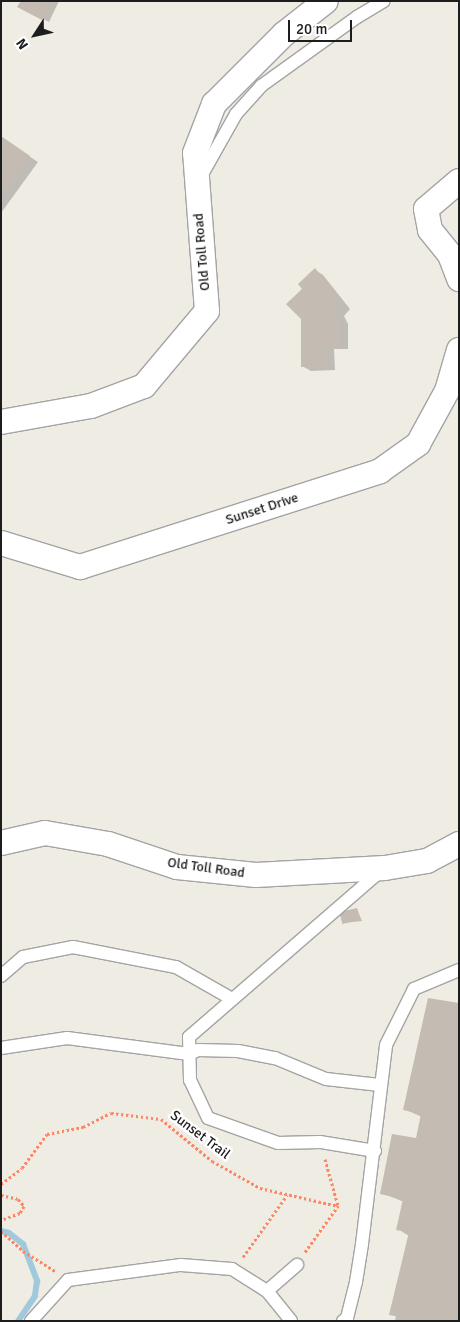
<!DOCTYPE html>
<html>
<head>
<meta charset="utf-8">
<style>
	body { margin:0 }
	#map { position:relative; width:460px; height:1322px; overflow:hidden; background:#efece3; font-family:Signika,sans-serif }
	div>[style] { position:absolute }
	.shadow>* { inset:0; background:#0003 }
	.stream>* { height:6px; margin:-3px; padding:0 3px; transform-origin:3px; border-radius:3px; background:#a1c9de }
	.building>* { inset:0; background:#c4bbb2; transform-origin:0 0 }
	.path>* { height:3px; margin-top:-1.5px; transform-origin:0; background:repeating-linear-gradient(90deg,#ff8664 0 2.5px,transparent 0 5px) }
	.roads { filter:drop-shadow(1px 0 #a4a4a4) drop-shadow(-1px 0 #a4a4a4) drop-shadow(0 1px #a4a4a4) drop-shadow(0 -1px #a4a4a4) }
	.lane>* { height:12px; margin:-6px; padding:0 6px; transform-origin:6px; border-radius:6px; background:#fff }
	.street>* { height:24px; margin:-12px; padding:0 12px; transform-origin:12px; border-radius:12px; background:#fff }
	span { translate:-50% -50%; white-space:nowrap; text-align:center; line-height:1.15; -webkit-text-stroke:5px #fff; paint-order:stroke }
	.street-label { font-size:14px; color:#1d1d1d }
	.frame { position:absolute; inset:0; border:2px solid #1d1d1d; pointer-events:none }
	.north { position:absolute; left:10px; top:10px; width:50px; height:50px; -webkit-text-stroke:4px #fff; paint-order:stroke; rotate:235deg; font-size:14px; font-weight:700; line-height:20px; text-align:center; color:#1d1d1d }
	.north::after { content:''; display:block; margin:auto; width:18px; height:22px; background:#1d1d1d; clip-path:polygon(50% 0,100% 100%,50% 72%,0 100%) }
	.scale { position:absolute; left:288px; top:20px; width:64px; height:22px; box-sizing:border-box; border:2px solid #1d1d1d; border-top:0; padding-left:6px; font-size:15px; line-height:18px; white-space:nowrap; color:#1d1d1d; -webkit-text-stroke:4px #fff; paint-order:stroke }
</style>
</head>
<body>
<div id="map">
	<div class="shadow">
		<div style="clip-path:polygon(22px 1px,59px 1px,49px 22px,19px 7px)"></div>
		<div style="clip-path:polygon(1px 138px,38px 162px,1px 213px)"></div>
		<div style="clip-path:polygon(315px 270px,323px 275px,350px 309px,344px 316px,348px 324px,348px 349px,334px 349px,335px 370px,311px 371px,302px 366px,304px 289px)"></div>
		<div style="clip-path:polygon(357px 909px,362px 921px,343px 923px,341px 913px)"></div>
		<div style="clip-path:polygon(459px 1005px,397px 1317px,391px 1314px,409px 1236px,398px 1229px,404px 1202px,382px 1193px,417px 1139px,422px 1117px,404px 1109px)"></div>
	</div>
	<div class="stream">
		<div style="left:1px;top:1231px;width:8px;rotate:14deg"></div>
		<div style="left:9px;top:1233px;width:18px;rotate:38deg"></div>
		<div style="left:23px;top:1244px;width:40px;rotate:69deg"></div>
		<div style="left:37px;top:1281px;width:15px;rotate:98deg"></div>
		<div style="left:35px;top:1296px;width:30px;rotate:124deg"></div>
	</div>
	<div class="building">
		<div style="clip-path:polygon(21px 1px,52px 1px,42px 20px,17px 7px)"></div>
		<div style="clip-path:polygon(1px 136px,30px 156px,1px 197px)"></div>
		<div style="clip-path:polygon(315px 268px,342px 304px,335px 311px,336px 317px,339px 318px,340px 345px,326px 345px,327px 366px,301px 367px,301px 319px,286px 304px,302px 289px,298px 284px)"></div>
		<div style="left:357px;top:908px;width:12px;height:18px;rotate:76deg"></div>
		<div style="clip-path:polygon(428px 998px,459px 1003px,459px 1321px,395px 1321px,396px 1316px,389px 1315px,409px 1232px,396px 1230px,403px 1199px,380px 1194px,392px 1134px,416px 1138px,421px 1114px,403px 1110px)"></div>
	</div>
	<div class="path">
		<div style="left:325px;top:1159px;width:49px;rotate:74.5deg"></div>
		<div style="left:1px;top:1184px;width:26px;rotate:-37deg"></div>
		<div style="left:22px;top:1168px;width:42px;rotate:-53.7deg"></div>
		<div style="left:47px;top:1134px;width:37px;rotate:-11deg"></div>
		<div style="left:83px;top:1127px;width:31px;rotate:-27deg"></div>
		<div style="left:111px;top:1113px;width:50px;rotate:6.8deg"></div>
		<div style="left:161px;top:1119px;width:66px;rotate:39.5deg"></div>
		<div style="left:212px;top:1161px;width:55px;rotate:29.4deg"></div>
		<div style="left:260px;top:1188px;width:80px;rotate:13deg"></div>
		<div style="left:1px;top:1195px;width:17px;rotate:13deg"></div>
		<div style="left:18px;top:1199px;width:9px;rotate:49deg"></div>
		<div style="left:24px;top:1206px;width:8px;rotate:120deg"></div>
		<div style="left:20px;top:1213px;width:20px;rotate:160deg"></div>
		<div style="left:1px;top:1231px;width:30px;rotate:42deg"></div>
		<div style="left:23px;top:1251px;width:38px;rotate:32deg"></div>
		<div style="left:305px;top:1252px;width:57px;rotate:-54.3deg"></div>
		<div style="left:243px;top:1257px;width:76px;rotate:-54.6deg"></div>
	</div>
	<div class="roads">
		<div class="lane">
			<div style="left:200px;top:178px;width:73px;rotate:-60.6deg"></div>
			<div style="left:236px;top:114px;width:38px;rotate:-48deg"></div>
			<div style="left:261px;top:86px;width:118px;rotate:-35.7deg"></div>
			<div style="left:357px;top:17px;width:31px;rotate:-31deg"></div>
			<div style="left:1px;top:976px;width:29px;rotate:-41deg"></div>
			<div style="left:23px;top:957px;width:51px;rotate:-11.3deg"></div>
			<div style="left:73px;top:947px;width:105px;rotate:11deg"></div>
			<div style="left:176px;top:967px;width:64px;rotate:29.7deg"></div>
			<div style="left:1px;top:1048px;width:67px;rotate:-8.6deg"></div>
			<div style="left:67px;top:1038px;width:123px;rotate:7.5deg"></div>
			<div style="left:189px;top:1054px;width:10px;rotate:-24deg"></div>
			<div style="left:198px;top:1050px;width:40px;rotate:1.4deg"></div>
			<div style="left:238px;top:1051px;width:38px;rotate:11deg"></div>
			<div style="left:275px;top:1058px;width:55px;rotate:22.4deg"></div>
			<div style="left:326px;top:1079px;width:54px;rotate:6.3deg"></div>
			<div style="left:375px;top:1151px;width:56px;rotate:-170.7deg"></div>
			<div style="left:320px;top:1142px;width:42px;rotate:178.6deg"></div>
			<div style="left:278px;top:1143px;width:74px;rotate:-160.3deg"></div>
			<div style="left:208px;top:1118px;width:42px;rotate:-115.3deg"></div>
			<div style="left:190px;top:1080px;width:43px;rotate:-91.3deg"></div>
			<div style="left:189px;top:1037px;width:257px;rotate:-40.9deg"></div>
			<div style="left:267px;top:1291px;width:40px;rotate:-41deg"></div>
			<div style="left:31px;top:1321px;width:55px;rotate:-47.9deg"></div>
			<div style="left:68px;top:1280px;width:114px;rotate:-7.6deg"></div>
			<div style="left:181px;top:1265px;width:51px;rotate:4.5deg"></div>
			<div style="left:232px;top:1269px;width:41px;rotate:32.2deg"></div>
			<div style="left:267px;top:1291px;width:38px;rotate:51deg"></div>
			<div style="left:343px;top:1321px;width:5px;rotate:-37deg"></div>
			<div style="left:347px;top:1318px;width:37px;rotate:-76deg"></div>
			<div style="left:356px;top:1282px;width:38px;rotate:-81deg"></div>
			<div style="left:362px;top:1244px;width:200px;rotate:-83.1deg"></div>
			<div style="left:386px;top:1045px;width:63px;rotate:-63.4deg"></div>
			<div style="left:414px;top:989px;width:49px;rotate:-22.9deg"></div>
		</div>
		<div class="street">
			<div style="left:459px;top:181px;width:43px;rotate:139.7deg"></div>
			<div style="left:426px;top:209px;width:21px;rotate:79deg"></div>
			<div style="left:430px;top:230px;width:32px;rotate:51deg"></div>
			<div style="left:450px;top:255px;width:26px;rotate:69deg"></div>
			<div style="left:1px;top:422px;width:91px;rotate:-10.1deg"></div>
			<div style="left:91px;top:406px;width:57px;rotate:-20.7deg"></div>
			<div style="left:144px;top:386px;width:98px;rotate:-50deg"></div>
			<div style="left:207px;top:311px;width:158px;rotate:-94.3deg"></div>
			<div style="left:195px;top:153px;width:53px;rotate:-68.8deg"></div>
			<div style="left:214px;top:104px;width:99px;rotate:-45deg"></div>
			<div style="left:284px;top:34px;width:53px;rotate:-38.2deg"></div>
			<div style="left:1px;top:543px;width:83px;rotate:16.9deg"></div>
			<div style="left:80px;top:567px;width:315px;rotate:-17.7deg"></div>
			<div style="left:380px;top:471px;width:47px;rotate:-35.4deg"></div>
			<div style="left:418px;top:444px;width:60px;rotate:-61.3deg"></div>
			<div style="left:447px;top:391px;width:43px;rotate:-73.7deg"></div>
			<div style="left:1px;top:843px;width:45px;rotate:-12.8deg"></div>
			<div style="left:45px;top:833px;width:64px;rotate:9.9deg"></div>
			<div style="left:108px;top:844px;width:73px;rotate:18.4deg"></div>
			<div style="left:177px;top:867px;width:79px;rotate:5.8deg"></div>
			<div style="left:256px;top:875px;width:129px;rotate:-3.1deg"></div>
			<div style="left:385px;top:868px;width:43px;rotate:-9.5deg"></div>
			<div style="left:427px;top:861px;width:36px;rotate:-28deg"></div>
		</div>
	</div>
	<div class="street-label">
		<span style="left:202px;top:252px;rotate:-95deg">Old Toll Road</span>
		<span style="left:262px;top:509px;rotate:-18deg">Sunset Drive</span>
		<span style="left:206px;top:868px;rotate:8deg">Old Toll Road</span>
		<span style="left:200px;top:1135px;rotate:37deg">Sunset Trail</span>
	</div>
	<div class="frame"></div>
	<div class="north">N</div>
	<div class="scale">20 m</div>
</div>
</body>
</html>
